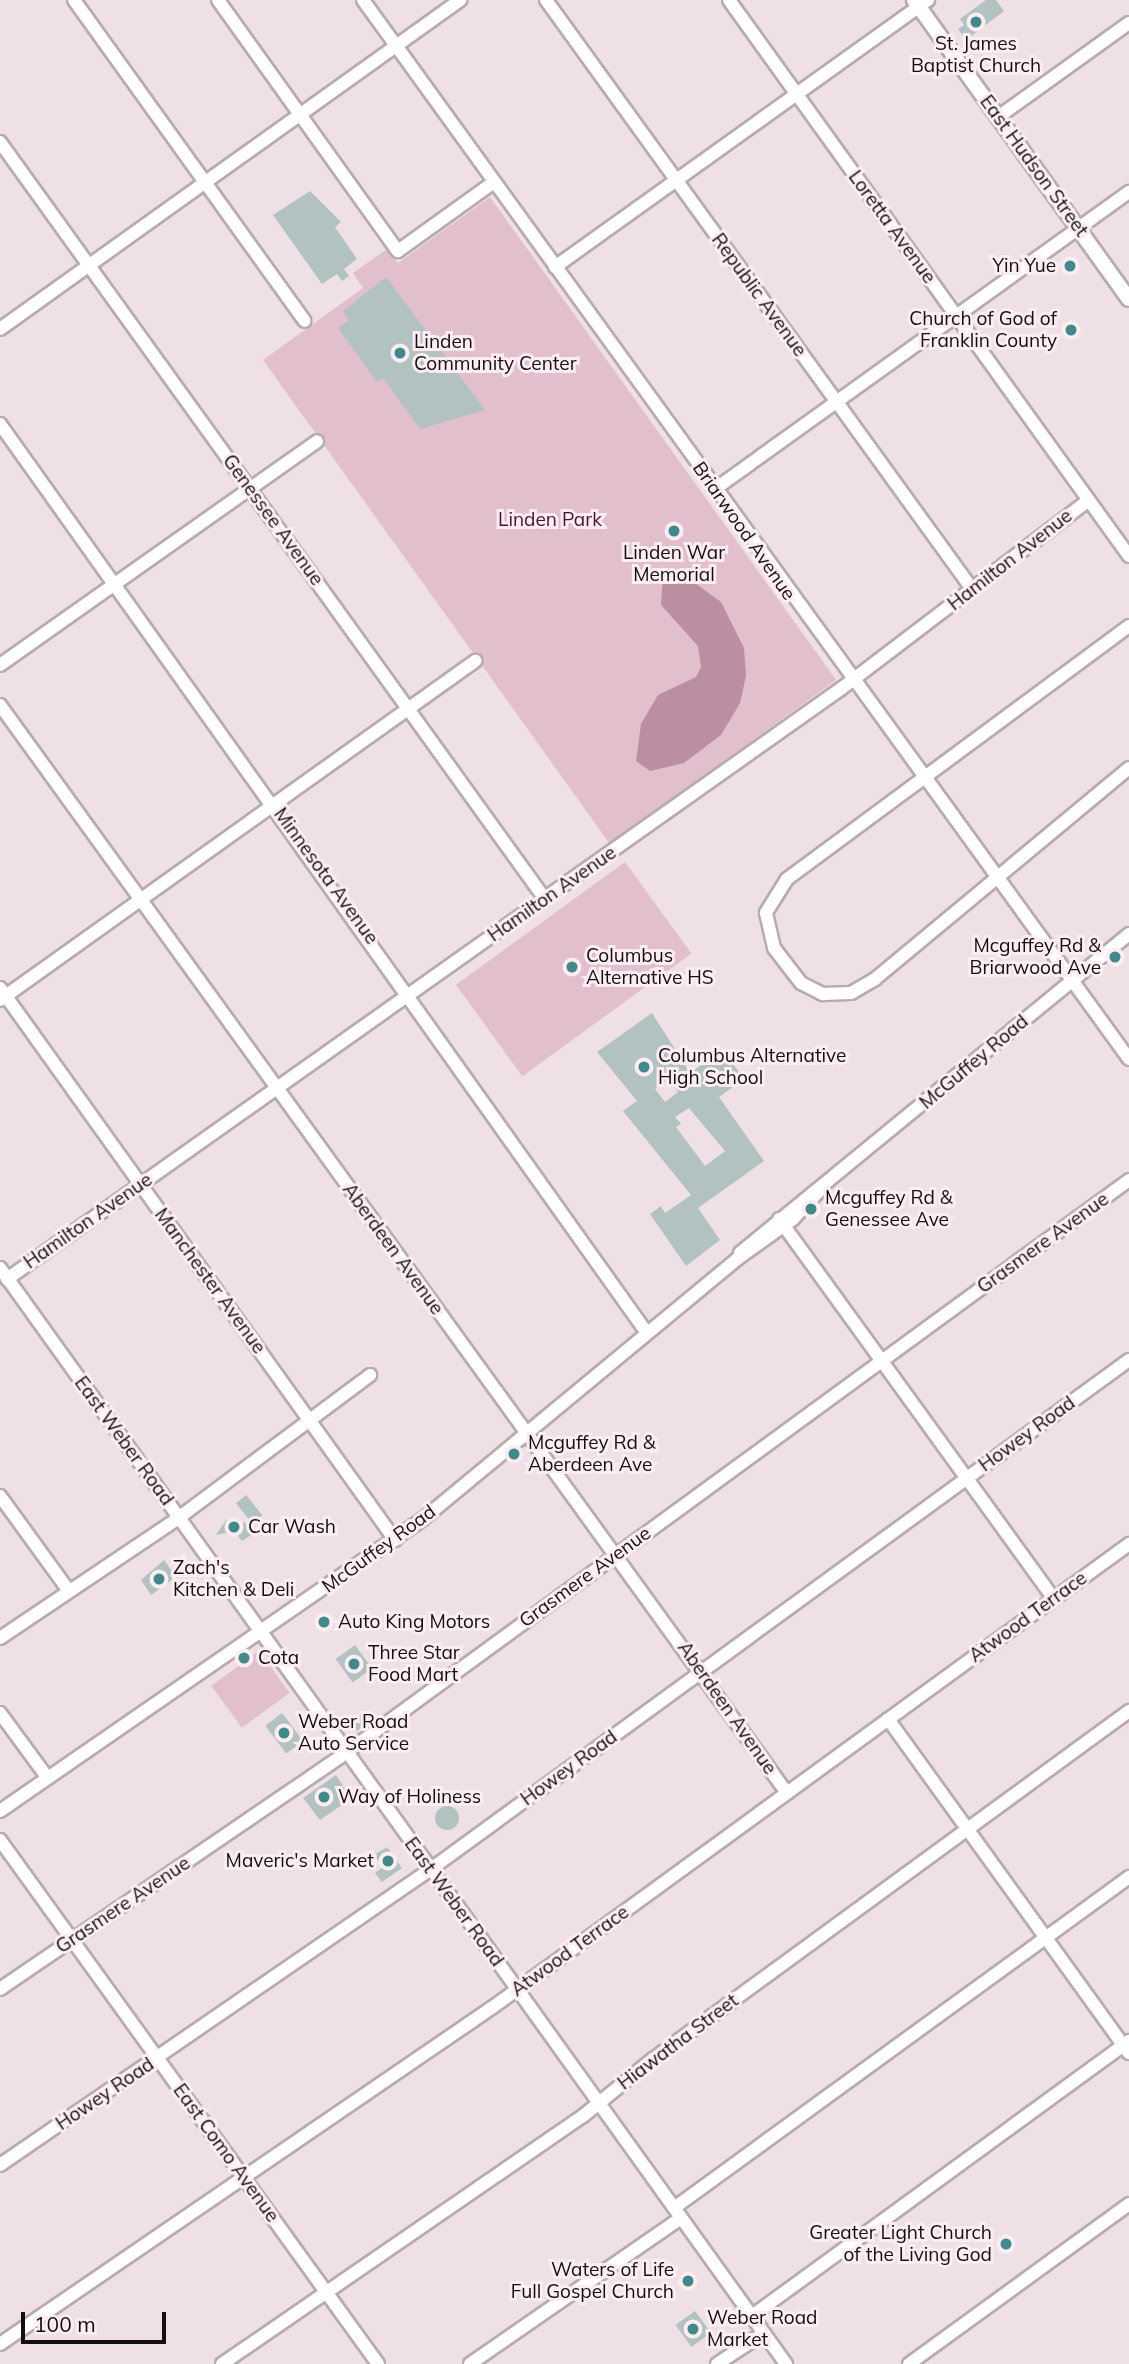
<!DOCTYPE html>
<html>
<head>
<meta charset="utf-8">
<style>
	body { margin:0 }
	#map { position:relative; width:1129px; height:2364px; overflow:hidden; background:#efe0e6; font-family:Mulish,sans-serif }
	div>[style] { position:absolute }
	.green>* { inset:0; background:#e1bfcd; transform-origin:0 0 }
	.water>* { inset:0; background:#bb8ea1 }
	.building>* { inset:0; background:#b2c2c1; transform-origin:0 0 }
	.round { border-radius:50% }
	.roads { filter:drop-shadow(2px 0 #b8abb0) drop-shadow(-2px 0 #b8abb0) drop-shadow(0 2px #b8abb0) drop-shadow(0 -2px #b8abb0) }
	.minor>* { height:12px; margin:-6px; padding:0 6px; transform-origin:6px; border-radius:6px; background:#fff }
	.major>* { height:14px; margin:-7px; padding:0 7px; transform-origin:7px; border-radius:7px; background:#fff }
	.dots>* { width:19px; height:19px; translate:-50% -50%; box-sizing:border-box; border:4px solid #fcedf3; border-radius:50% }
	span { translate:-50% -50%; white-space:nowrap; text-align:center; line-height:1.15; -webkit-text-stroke:6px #fcedf3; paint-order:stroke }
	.poi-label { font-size:19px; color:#130e10 }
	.right { translate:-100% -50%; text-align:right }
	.left { translate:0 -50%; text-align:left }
	.street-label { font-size:19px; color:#130e10 }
	.park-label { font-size:19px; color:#4b1331 }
	.scale { position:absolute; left:21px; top:2312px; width:145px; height:32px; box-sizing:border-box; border:4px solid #130e10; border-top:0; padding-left:9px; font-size:21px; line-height:24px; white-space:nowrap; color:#130e10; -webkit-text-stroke:5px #fcedf3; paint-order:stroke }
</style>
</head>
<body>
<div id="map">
	<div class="green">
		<div style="clip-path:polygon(490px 197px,836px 680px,610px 844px,263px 360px,363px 288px,353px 273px,387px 249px,398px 263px)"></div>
		<div style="left:625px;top:862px;width:113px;height:209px;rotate:54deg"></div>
		<div style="left:259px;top:1651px;width:52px;height:59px;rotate:54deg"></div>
	</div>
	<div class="water">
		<div style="clip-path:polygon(663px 573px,688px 578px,721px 602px,744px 648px,746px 676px,740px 703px,721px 735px,684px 763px,650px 771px,636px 761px,641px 724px,658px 695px,696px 677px,701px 667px,698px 646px,661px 605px)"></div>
	</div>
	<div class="building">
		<div style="clip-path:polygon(986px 0,996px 0,1004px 11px,966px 40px,958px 29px,964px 25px,960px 19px)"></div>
		<div style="clip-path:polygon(310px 191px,341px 222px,335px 227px,357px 259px,344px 269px,349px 276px,342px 281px,337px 274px,322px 284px,273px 215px)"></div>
		<div style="clip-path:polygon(386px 277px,485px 410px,420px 429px,383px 378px,377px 382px,338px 328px,349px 320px,343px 311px)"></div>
		<div style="clip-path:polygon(evenodd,652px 1013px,690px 1073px,723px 1050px,744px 1079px,719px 1097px,764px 1161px,698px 1208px,720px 1240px,686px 1266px,650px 1214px,661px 1206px,665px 1213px,691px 1195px,623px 1111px,637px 1101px,597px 1052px,652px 1013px,668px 1079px,678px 1092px,665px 1102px,655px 1089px,668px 1079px,652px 1013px,689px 1108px,725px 1151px,705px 1166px,676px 1127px,681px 1124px,675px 1117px,689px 1108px)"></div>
		<div style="left:246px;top:1495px;width:26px;height:13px;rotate:51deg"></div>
		<div style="clip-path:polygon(226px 1520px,245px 1523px,253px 1534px,242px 1541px,234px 1531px,216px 1535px)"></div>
		<div style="clip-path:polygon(164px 1560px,176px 1577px,151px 1595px,141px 1580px)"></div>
		<div style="left:355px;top:1645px;width:29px;height:24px;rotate:54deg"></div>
		<div style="left:366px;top:1710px;width:11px;height:20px;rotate:52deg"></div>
		<div style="left:282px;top:1713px;width:35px;height:21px;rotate:53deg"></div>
		<div style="clip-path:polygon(336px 1775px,347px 1792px,341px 1796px,346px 1802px,320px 1820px,303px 1798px)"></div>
		<div class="round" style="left:435px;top:1806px;width:24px;height:24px"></div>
		<div style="clip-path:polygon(387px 1847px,402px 1868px,382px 1882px,375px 1873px,383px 1867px,374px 1855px)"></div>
		<div style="left:695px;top:2311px;width:27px;height:24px;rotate:54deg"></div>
	</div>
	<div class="roads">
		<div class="minor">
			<div style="left:74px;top:0;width:395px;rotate:54.3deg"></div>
			<div style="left:218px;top:0;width:309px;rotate:54.4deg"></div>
			<div style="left:398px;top:251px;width:118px;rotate:-35.7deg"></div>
			<div style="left:363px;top:0;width:1307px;rotate:54.12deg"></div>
			<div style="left:546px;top:0;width:727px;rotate:54.12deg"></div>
			<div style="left:729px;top:0;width:685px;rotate:54.27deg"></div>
			<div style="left:998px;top:117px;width:161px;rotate:-35.7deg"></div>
			<div style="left:0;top:142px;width:933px;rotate:54.25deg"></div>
			<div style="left:555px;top:267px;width:459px;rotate:-35.6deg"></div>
			<div style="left:0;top:329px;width:566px;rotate:-35.57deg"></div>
			<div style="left:0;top:424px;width:1116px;rotate:54.56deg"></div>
			<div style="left:715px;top:489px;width:510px;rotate:-35.66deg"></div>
			<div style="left:1129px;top:626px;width:425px;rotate:143.5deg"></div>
			<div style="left:787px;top:879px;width:40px;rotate:122deg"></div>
			<div style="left:766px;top:913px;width:36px;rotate:77deg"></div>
			<div style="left:774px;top:948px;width:44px;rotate:52.4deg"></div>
			<div style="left:801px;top:983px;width:25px;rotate:27deg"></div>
			<div style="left:823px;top:994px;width:28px;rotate:-2deg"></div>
			<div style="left:851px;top:993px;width:28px;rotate:-30deg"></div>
			<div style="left:875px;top:979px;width:330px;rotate:-39.7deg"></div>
			<div style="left:0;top:665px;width:388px;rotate:-35.2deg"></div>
			<div style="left:0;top:705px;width:1343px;rotate:54.12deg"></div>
			<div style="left:0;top:988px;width:679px;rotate:54.41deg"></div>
			<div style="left:0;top:1000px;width:584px;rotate:-35.51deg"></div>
			<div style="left:779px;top:1219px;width:469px;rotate:54.1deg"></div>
			<div style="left:740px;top:1253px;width:503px;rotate:-39.35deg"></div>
			<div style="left:0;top:1268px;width:1349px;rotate:54.35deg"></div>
			<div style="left:7px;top:1279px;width:1023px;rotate:-35.29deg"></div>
			<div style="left:842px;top:688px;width:310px;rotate:-37.3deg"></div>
			<div style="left:0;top:1496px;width:117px;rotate:54deg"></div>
			<div style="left:0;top:1638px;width:213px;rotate:-33.9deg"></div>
			<div style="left:177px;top:1519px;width:241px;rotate:-36.7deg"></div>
			<div style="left:0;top:1713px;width:79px;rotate:53.7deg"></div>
			<div style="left:888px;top:1719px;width:412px;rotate:54.2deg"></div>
			<div style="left:0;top:1811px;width:514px;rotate:-34.62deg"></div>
			<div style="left:423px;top:1519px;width:408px;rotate:-39.6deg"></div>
			<div style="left:737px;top:1259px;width:69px;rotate:-35.5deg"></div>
			<div style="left:793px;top:1219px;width:38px;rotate:-47deg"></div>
			<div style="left:0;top:1840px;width:646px;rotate:54.19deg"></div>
			<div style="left:0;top:1989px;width:420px;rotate:-34.3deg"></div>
			<div style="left:347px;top:1752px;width:969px;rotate:-36.18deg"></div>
			<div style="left:0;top:2165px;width:523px;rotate:-34.48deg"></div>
			<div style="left:431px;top:1869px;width:864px;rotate:-36.1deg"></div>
			<div style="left:674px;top:2208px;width:563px;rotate:-36.03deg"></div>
			<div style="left:752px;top:2316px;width:467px;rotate:-36.1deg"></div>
			<div style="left:0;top:2344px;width:597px;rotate:-34.36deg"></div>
			<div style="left:493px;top:2007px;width:787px;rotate:-36.05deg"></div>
			<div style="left:222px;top:2364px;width:438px;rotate:-34.5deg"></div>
			<div style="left:583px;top:2116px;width:90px;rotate:-39.2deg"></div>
			<div style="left:653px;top:2059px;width:590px;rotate:-36.17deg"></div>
			<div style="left:470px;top:2364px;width:257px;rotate:-34.7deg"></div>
			<div style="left:717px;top:2364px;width:56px;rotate:-33.4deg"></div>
			<div style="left:909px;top:2364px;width:272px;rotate:-36deg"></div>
		</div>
		<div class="major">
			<div style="left:914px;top:0;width:368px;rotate:54.3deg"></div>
		</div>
	</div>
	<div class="dots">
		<div style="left:976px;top:22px;background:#41898a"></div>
		<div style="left:1070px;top:266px;background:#41898a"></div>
		<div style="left:1071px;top:330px;background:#41898a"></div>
		<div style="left:400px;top:353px;background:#41898a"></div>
		<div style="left:674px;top:531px;background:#41898a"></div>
		<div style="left:1115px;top:957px;background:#41898a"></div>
		<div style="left:572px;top:967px;background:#41898a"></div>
		<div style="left:644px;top:1067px;background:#41898a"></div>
		<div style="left:811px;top:1209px;background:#41898a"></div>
		<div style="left:514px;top:1454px;background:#41898a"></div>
		<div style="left:234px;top:1527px;background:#41898a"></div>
		<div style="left:159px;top:1579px;background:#41898a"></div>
		<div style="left:324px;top:1622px;background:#41898a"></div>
		<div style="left:244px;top:1658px;background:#41898a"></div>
		<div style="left:354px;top:1664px;background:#41898a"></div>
		<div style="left:284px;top:1733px;background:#41898a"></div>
		<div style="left:324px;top:1797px;background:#41898a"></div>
		<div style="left:388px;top:1861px;background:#41898a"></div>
		<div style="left:1006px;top:2244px;background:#41898a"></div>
		<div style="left:688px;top:2281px;background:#41898a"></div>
		<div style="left:693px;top:2329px;background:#41898a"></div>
	</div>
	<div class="poi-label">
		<span style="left:976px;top:55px">St. James<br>Baptist Church</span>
		<span class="right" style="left:1056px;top:266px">Yin Yue</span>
		<span class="right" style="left:1057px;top:330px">Church of God of<br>Franklin County</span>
		<span class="left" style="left:414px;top:353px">Linden<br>Community Center</span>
		<span style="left:674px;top:564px">Linden War<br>Memorial</span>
		<span class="right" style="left:1101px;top:957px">Mcguffey Rd &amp;<br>Briarwood Ave</span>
		<span class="left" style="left:586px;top:967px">Columbus<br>Alternative HS</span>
		<span class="left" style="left:658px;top:1067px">Columbus Alternative<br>High School</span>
		<span class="left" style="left:825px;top:1209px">Mcguffey Rd &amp;<br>Genessee Ave</span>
		<span class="left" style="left:528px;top:1454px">Mcguffey Rd &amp;<br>Aberdeen Ave</span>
		<span class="left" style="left:248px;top:1527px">Car Wash</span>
		<span class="left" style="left:173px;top:1579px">Zach's<br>Kitchen &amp; Deli</span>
		<span class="left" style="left:338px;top:1622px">Auto King Motors</span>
		<span class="left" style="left:368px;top:1664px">Three Star<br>Food Mart</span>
		<span class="left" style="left:258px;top:1658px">Cota</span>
		<span class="left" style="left:298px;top:1733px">Weber Road<br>Auto Service</span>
		<span class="left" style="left:338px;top:1797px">Way of Holiness</span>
		<span class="right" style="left:374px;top:1861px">Maveric's Market</span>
		<span class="right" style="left:992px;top:2244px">Greater Light Church<br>of the Living God</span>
		<span class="right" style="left:674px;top:2281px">Waters of Life<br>Full Gospel Church</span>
		<span class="left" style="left:707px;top:2329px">Weber Road<br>Market</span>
	</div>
	<div class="street-label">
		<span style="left:1034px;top:166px;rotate:54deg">East Hudson Street</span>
		<span style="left:892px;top:227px;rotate:54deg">Loretta Avenue</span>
		<span style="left:759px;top:295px;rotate:54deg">Republic Avenue</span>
		<span style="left:273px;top:520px;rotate:54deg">Genessee Avenue</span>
		<span style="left:744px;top:531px;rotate:55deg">Briarwood Avenue</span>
		<span style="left:1010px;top:560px;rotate:-38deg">Hamilton Avenue</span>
		<span style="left:326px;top:876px;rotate:54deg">Minnesota Avenue</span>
		<span style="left:552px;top:894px;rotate:-35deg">Hamilton Avenue</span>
		<span style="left:974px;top:1062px;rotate:-40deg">McGuffey Road</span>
		<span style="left:88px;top:1221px;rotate:-35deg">Hamilton Avenue</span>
		<span style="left:1043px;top:1243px;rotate:-36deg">Grasmere Avenue</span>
		<span style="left:393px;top:1249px;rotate:54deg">Aberdeen Avenue</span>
		<span style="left:210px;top:1281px;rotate:54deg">Manchester Avenue</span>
		<span style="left:1027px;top:1434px;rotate:-36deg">Howey Road</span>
		<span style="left:124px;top:1441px;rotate:54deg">East Weber Road</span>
		<span style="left:379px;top:1549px;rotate:-36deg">McGuffey Road</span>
		<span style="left:585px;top:1577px;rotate:-36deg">Grasmere Avenue</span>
		<span style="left:1028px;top:1617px;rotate:-36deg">Atwood Terrace</span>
		<span style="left:727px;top:1708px;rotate:55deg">Aberdeen Avenue</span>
		<span style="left:569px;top:1768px;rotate:-36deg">Howey Road</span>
		<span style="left:454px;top:1902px;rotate:54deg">East Weber Road</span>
		<span style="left:123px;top:1905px;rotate:-34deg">Grasmere Avenue</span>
		<span style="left:570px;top:1951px;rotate:-36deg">Atwood Terrace</span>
		<span style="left:678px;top:2042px;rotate:-37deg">Hiawatha Street</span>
		<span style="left:105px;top:2094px;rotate:-34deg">Howey Road</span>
		<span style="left:226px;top:2153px;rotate:54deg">East Como Avenue</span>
	</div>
	<div class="park-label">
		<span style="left:550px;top:520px">Linden Park</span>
	</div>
	<div class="scale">100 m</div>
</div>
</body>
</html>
